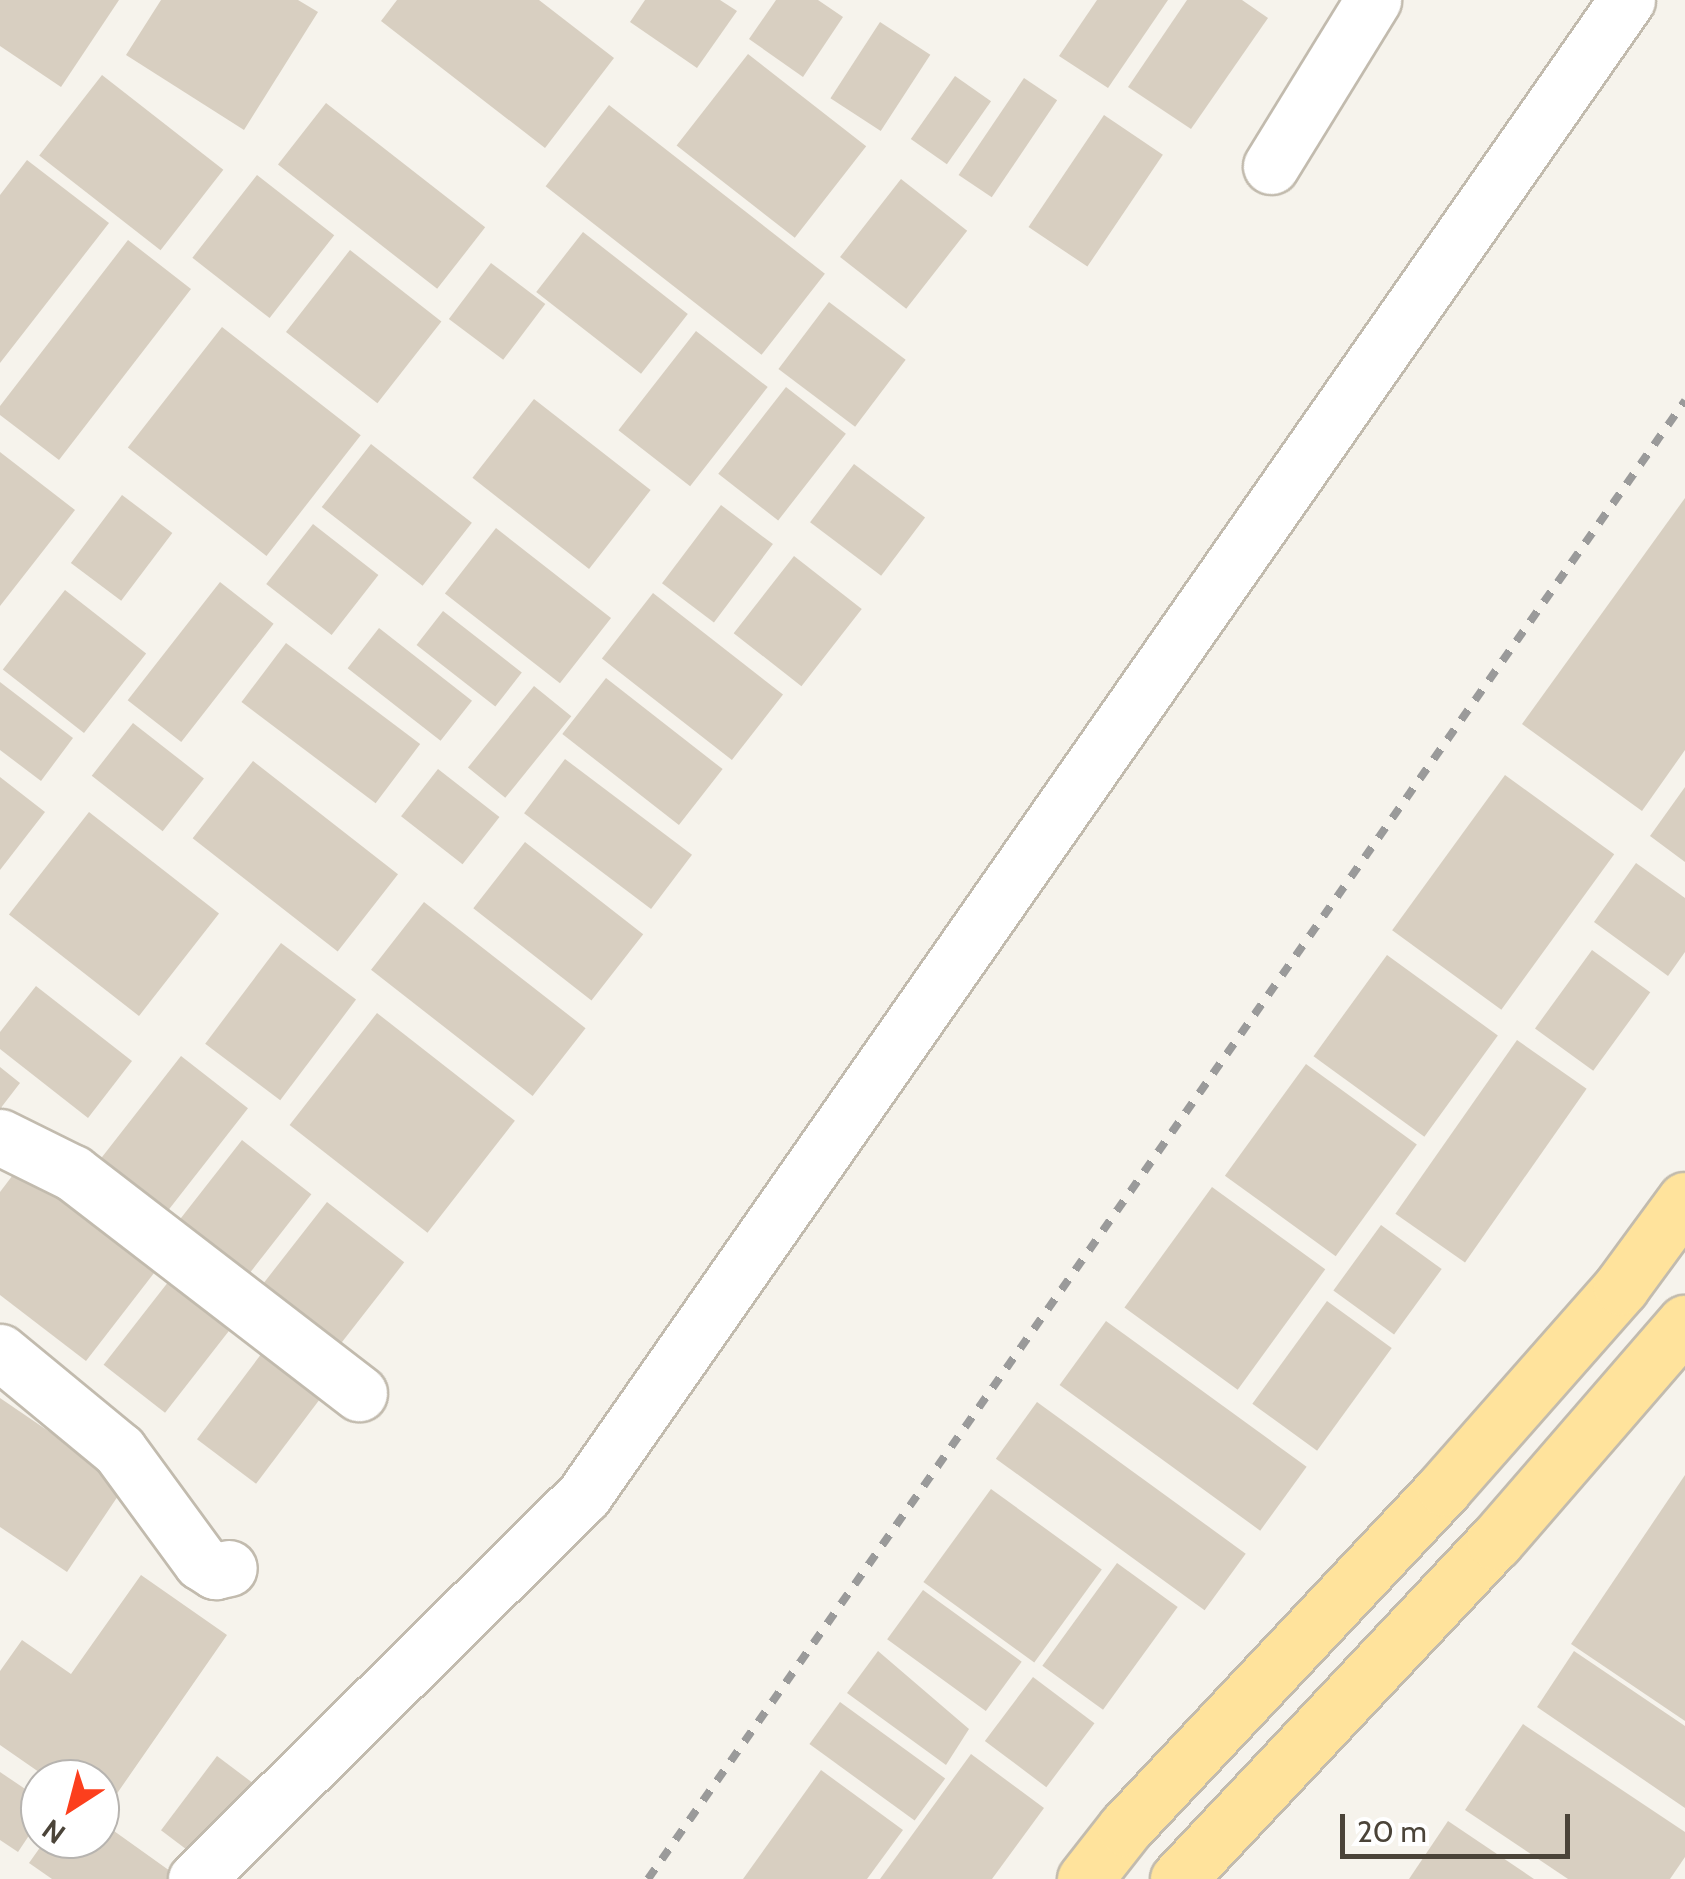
<!DOCTYPE html>
<html>
<head>
<meta charset="utf-8">
<style>
	body { margin:0 }
	#map { position:relative; width:1685px; height:1879px; overflow:hidden; background:#f6f3ec; font-family:Cabin,sans-serif }
	div>[style] { position:absolute }
	.building>* { inset:0; background:#d8cfc1; transform-origin:0 0 }
	.roads { filter:drop-shadow(2px 0 #c2bbae) drop-shadow(-2px 0 #c2bbae) drop-shadow(0 2px #c2bbae) drop-shadow(0 -2px #c2bbae) }
	.minor>* { height:55px; margin:-27.5px; padding:0 27.5px; transform-origin:27.5px; border-radius:27.5px; background:#fff }
	.major>* { height:55px; margin:-27.5px; padding:0 27.5px; transform-origin:27.5px; border-radius:27.5px; background:#ffe39c }
	.rail>* { height:8px; margin-top:-4px; transform-origin:0; background:repeating-linear-gradient(90deg,#9a9a9a 0 12px,transparent 0 24px) }
	span { translate:-50% -50%; white-space:nowrap; text-align:center; line-height:1.15; -webkit-text-stroke:8px #fff; paint-order:stroke }
	.north { position:absolute; left:20px; top:1759px; width:100px; height:100px; box-sizing:border-box; background:#fff; border:2px solid #b7b4b0; border-radius:50%; rotate:216deg; font-size:28px; font-weight:700; line-height:40px; text-align:center; color:#4b4439 }
	.north::after { content:''; display:block; margin:auto; width:35px; height:45px; background:#fc3f1d; clip-path:polygon(50% 0,100% 100%,50% 72%,0 100%) }
	.scale { position:absolute; left:1340px; top:1814px; width:230px; height:45px; box-sizing:border-box; border:5px solid #4b4439; border-top:0; padding-left:12px; font-size:30px; line-height:35px; white-space:nowrap; color:#4b4439; -webkit-text-stroke:8px #fff; paint-order:stroke }
</style>
</head>
<body>
<div id="map">
	<div class="building">
		<div style="clip-path:polygon(0 0,119px 0,61px 87px,0 46px)"></div>
		<div style="clip-path:polygon(161px 0,298px 0,318px 12px,244px 130px,126px 55px)"></div>
		<div style="clip-path:polygon(397px 0,539px 0,614px 58px,545px 148px,381px 21px)"></div>
		<div style="clip-path:polygon(645px 0,720px 0,737px 11px,697px 68px,630px 22px)"></div>
		<div style="clip-path:polygon(776px 0,818px 0,843px 17px,803px 77px,749px 39px)"></div>
		<div style="clip-path:polygon(1097px 0,1168px 0,1108px 88px,1059px 56px)"></div>
		<div style="clip-path:polygon(1187px 0,1242px 0,1268px 18px,1191px 129px,1128px 87px)"></div>
		<div style="left:880px;top:22px;width:60px;height:91px;rotate:33deg"></div>
		<div style="left:748px;top:54px;width:150px;height:116px;rotate:38deg"></div>
		<div style="left:102px;top:75px;width:154px;height:102px;rotate:38deg"></div>
		<div style="left:955px;top:76px;width:44px;height:77px;rotate:35deg"></div>
		<div style="left:1024px;top:78px;width:40px;height:117px;rotate:34deg"></div>
		<div style="left:326px;top:103px;width:202px;height:78px;rotate:38deg"></div>
		<div style="left:609px;top:105px;width:274px;height:103px;rotate:38deg"></div>
		<div style="left:1104px;top:115px;width:71px;height:135px;rotate:34deg"></div>
		<div style="clip-path:polygon(27px 160px,109px 223px,0 363px,0 195px)"></div>
		<div style="left:257px;top:175px;width:98px;height:105px;rotate:38deg"></div>
		<div style="left:901px;top:179px;width:84px;height:99px;rotate:38deg"></div>
		<div style="left:583px;top:232px;width:133px;height:76px;rotate:38deg"></div>
		<div style="clip-path:polygon(128px 240px,191px 289px,59px 460px,0 415px,0 406px)"></div>
		<div style="left:350px;top:250px;width:116px;height:104px;rotate:38deg"></div>
		<div style="left:491px;top:263px;width:68px;height:70px;rotate:37deg"></div>
		<div style="left:829px;top:302px;width:96px;height:84px;rotate:37deg"></div>
		<div style="left:222px;top:327px;width:176px;height:153px;rotate:38deg"></div>
		<div style="left:696px;top:331px;width:91px;height:126px;rotate:38deg"></div>
		<div style="left:786px;top:387px;width:76px;height:110px;rotate:38deg"></div>
		<div style="left:534px;top:399px;width:148px;height:100px;rotate:38deg"></div>
		<div style="left:371px;top:444px;width:128px;height:80px;rotate:38deg"></div>
		<div style="clip-path:polygon(0 452px,75px 510px,0 606px)"></div>
		<div style="left:854px;top:464px;width:89px;height:73px;rotate:37deg"></div>
		<div style="left:122px;top:495px;width:63px;height:85px;rotate:37deg"></div>
		<div style="clip-path:polygon(1685px 498px,1685px 750px,1642px 811px,1522px 724px)"></div>
		<div style="left:721px;top:505px;width:65px;height:98px;rotate:37deg"></div>
		<div style="left:313px;top:524px;width:83px;height:76px;rotate:38deg"></div>
		<div style="left:496px;top:528px;width:146px;height:83px;rotate:38deg"></div>
		<div style="left:794px;top:556px;width:86px;height:98px;rotate:38deg"></div>
		<div style="left:220px;top:582px;width:68px;height:150px;rotate:38deg"></div>
		<div style="left:65px;top:590px;width:103px;height:101px;rotate:38deg"></div>
		<div style="left:653px;top:593px;width:165px;height:83px;rotate:38deg"></div>
		<div style="left:443px;top:611px;width:100px;height:43px;rotate:38deg"></div>
		<div style="left:379px;top:628px;width:118px;height:51px;rotate:38deg"></div>
		<div style="left:286px;top:643px;width:168px;height:74px;rotate:37deg"></div>
		<div style="left:606px;top:678px;width:148px;height:71px;rotate:38deg"></div>
		<div style="clip-path:polygon(0 682px,73px 738px,41px 781px,0 750px)"></div>
		<div style="left:534px;top:686px;width:48px;height:105px;rotate:39deg"></div>
		<div style="left:133px;top:723px;width:90px;height:67px;rotate:38deg"></div>
		<div style="left:565px;top:759px;width:159px;height:68px;rotate:37deg"></div>
		<div style="left:253px;top:761px;width:184px;height:98px;rotate:38deg"></div>
		<div style="left:438px;top:769px;width:78px;height:60px;rotate:38deg"></div>
		<div style="left:1505px;top:775px;width:135px;height:192px;rotate:36deg"></div>
		<div style="clip-path:polygon(0 777px,45px 812px,0 870px)"></div>
		<div style="clip-path:polygon(1685px 787px,1685px 862px,1650px 836px)"></div>
		<div style="left:89px;top:812px;width:165px;height:130px;rotate:38deg"></div>
		<div style="left:525px;top:842px;width:150px;height:84px;rotate:38deg"></div>
		<div style="clip-path:polygon(1636px 863px,1685px 898px,1685px 952px,1668px 976px,1594px 922px)"></div>
		<div style="left:424px;top:902px;width:205px;height:86px;rotate:38deg"></div>
		<div style="left:281px;top:943px;width:94px;height:126px;rotate:37deg"></div>
		<div style="left:1592px;top:950px;width:72px;height:97px;rotate:36deg"></div>
		<div style="left:1387px;top:955px;width:137px;height:125px;rotate:36deg"></div>
		<div style="clip-path:polygon(36px 986px,132px 1061px,88px 1118px,0 1049px,0 1032px)"></div>
		<div style="left:377px;top:1013px;width:175px;height:142px;rotate:38deg"></div>
		<div style="left:1517px;top:1040px;width:85px;height:212px;rotate:35deg"></div>
		<div style="left:181px;top:1056px;width:85px;height:132px;rotate:38deg"></div>
		<div style="left:1306px;top:1064px;width:137px;height:138px;rotate:36deg"></div>
		<div style="clip-path:polygon(0 1067px,20px 1083px,0 1109px)"></div>
		<div style="left:242px;top:1140px;width:88px;height:107px;rotate:38deg"></div>
		<div style="clip-path:polygon(25px 1159px,161px 1264px,86px 1361px,0 1295px,0 1192px)"></div>
		<div style="left:1212px;top:1187px;width:140px;height:149px;rotate:36deg"></div>
		<div style="left:327px;top:1202px;width:98px;height:120px;rotate:38deg"></div>
		<div style="left:1381px;top:1225px;width:75px;height:81px;rotate:36deg"></div>
		<div style="left:183px;top:1263px;width:78px;height:129px;rotate:38deg"></div>
		<div style="left:1327px;top:1301px;width:80px;height:127px;rotate:36deg"></div>
		<div style="left:1106px;top:1321px;width:248px;height:79px;rotate:36deg"></div>
		<div style="left:268px;top:1345px;width:74px;height:118px;rotate:37deg"></div>
		<div style="clip-path:polygon(0 1398px,126px 1484px,67px 1572px,0 1527px)"></div>
		<div style="left:1037px;top:1402px;width:258px;height:70px;rotate:36deg"></div>
		<div style="clip-path:polygon(1685px 1475px,1685px 1721px,1571px 1644px)"></div>
		<div style="left:991px;top:1489px;width:137px;height:115px;rotate:36deg"></div>
		<div style="left:1117px;top:1563px;width:75px;height:127px;rotate:36deg"></div>
		<div style="clip-path:polygon(141px 1575px,227px 1635px,100px 1818px,100px 1779px,49px 1779px,0 1745px,0 1671px,22px 1640px,71px 1674px)"></div>
		<div style="left:923px;top:1590px;width:122px;height:61px;rotate:36deg"></div>
		<div style="clip-path:polygon(878px 1651px,969px 1729px,946px 1765px,847px 1693px)"></div>
		<div style="clip-path:polygon(1574px 1651px,1685px 1726px,1685px 1808px,1537px 1707px)"></div>
		<div style="left:1033px;top:1677px;width:77px;height:80px;rotate:37deg"></div>
		<div style="left:840px;top:1702px;width:130px;height:52px;rotate:36deg"></div>
		<div style="clip-path:polygon(1523px 1724px,1685px 1832px,1685px 1857px,1670px 1879px,1568px 1879px,1465px 1810px)"></div>
		<div style="clip-path:polygon(971px 1754px,1044px 1808px,992px 1879px,880px 1879px)"></div>
		<div style="left:217px;top:1756px;width:46px;height:93px;rotate:37deg"></div>
		<div style="clip-path:polygon(821px 1770px,903px 1830px,867px 1879px,743px 1879px)"></div>
		<div style="clip-path:polygon(0 1772px,40px 1799px,40px 1819px,18px 1852px,0 1840px)"></div>
		<div style="clip-path:polygon(100px 1821px,177px 1876px,175px 1879px,52px 1879px,29px 1863px,46px 1839px,100px 1839px)"></div>
		<div style="clip-path:polygon(1448px 1821px,1534px 1879px,1409px 1879px)"></div>
	</div>
	<div class="roads">
		<div class="minor">
			<div style="left:1271px;top:166px;width:195px;rotate:-58.4deg"></div>
			<div style="left:0;top:1137px;width:81px;rotate:26.3deg"></div>
			<div style="left:73px;top:1173px;width:361px;rotate:37.6deg"></div>
			<div style="left:0;top:1352px;width:154px;rotate:39.5deg"></div>
			<div style="left:119px;top:1450px;width:139px;rotate:53.8deg"></div>
			<div style="left:201px;top:1562px;width:17px;rotate:33deg"></div>
			<div style="left:215px;top:1571px;width:14px;rotate:-12deg"></div>
			<div style="left:196px;top:1879px;width:546px;rotate:-44.7deg"></div>
			<div style="left:584px;top:1495px;width:1823px;rotate:-55.1deg"></div>
		</div>
		<div class="major">
			<div style="left:1085px;top:1879px;width:65px;rotate:-51.9deg"></div>
			<div style="left:1125px;top:1828px;width:466px;rotate:-46.8deg"></div>
			<div style="left:1444px;top:1488px;width:268px;rotate:-48.6deg"></div>
			<div style="left:1621px;top:1287px;width:108px;rotate:-53.7deg"></div>
			<div style="left:1178px;top:1879px;width:463px;rotate:-46.8deg"></div>
			<div style="left:1495px;top:1542px;width:290px;rotate:-49.1deg"></div>
		</div>
	</div>
	<div class="rail">
		<div style="left:648px;top:1879px;width:1806px;rotate:-54.95deg"></div>
	</div>
	<div class="north">N</div>
	<div class="scale">20 m</div>
</div>
</body>
</html>
